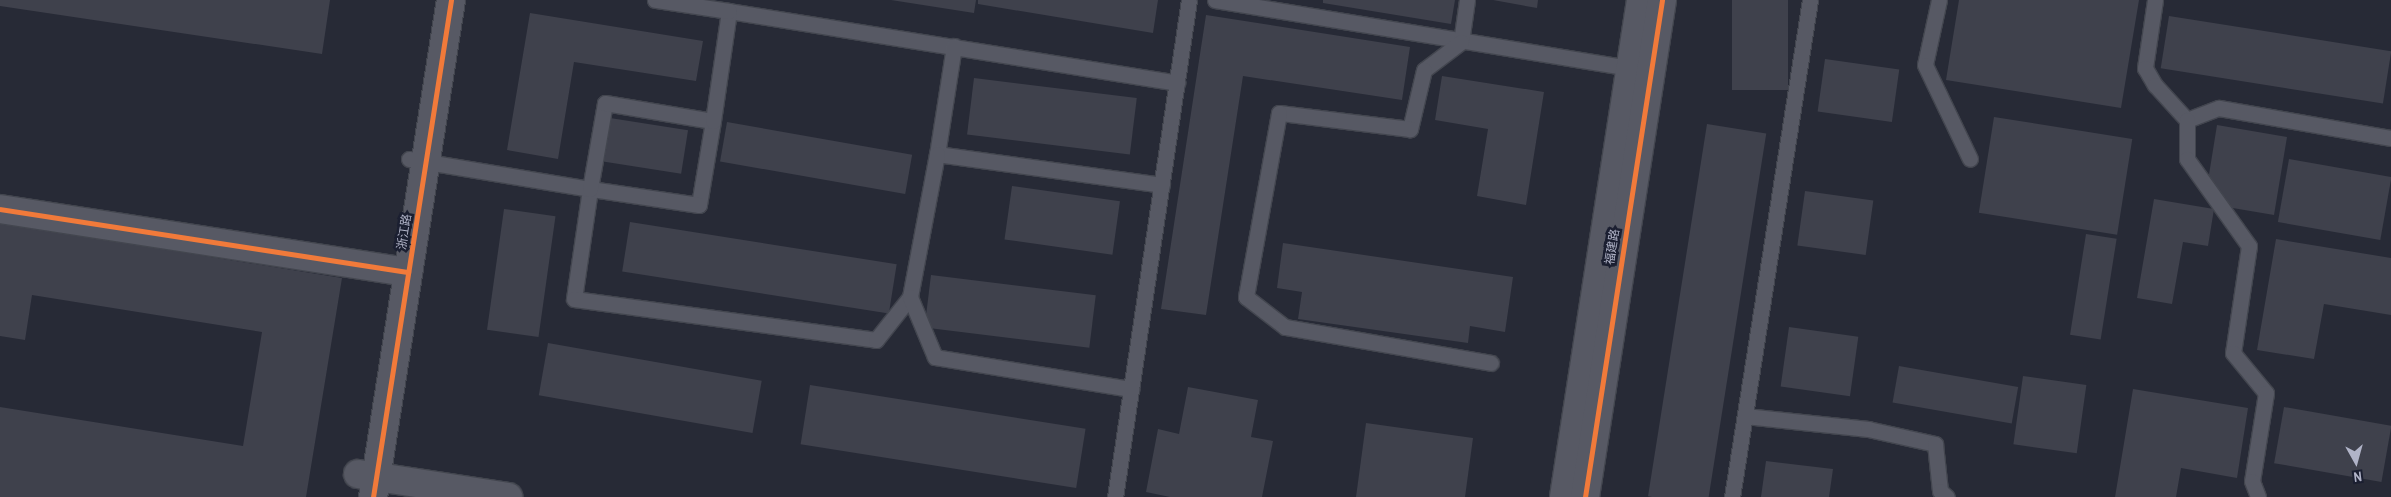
<!DOCTYPE html>
<html>
<head>
<meta charset="utf-8">
<style>
	body { margin:0 }
	#map { position:relative; width:2391px; height:497px; overflow:hidden; background:#272a36; font-family:"Archivo Narrow","Noto Sans SC",sans-serif }
	div>[style] { position:absolute }
	.building>* { inset:0; background:#3f414c; transform-origin:0 0 }
	.roads { filter:drop-shadow(1px 0 #43464f) drop-shadow(-1px 0 #43464f) drop-shadow(0 1px #43464f) drop-shadow(0 -1px #43464f) }
	.service>* { height:15px; margin:-7.5px; padding:0 7.5px; transform-origin:7.5px; border-radius:7.5px; background:#575964 }
	.minor>* { height:28px; margin:-14px; padding:0 14px; transform-origin:14px; border-radius:14px; background:#575964 }
	.tertiary>* { height:28px; margin:-14px; padding:0 14px; transform-origin:14px; border-radius:14px; background:#575964 }
	.cycleway>* { height:5px; margin:-2.5px; padding:0 2.5px; transform-origin:2.5px; border-radius:2.5px; background:#f17a3a }
	span { translate:-50% -50%; white-space:nowrap; text-align:center; line-height:1.15; -webkit-text-stroke:5px #1b1f31; paint-order:stroke }
	.street-label { font-size:12px; color:#b1b4c8 }
	.north { position:absolute; left:2331px; top:437px; width:50px; height:50px; -webkit-text-stroke:4px #1b1f31; paint-order:stroke; rotate:173deg; font-size:14px; font-weight:700; line-height:20px; text-align:center; color:#b1b4c8 }
	.north::after { content:''; display:block; margin:auto; width:18px; height:22px; background:#b1b4c8; clip-path:polygon(50% 0,100% 100%,50% 72%,0 100%) }
</style>
</head>
<body>
<div id="map">
	<div class="building">
		<div style="clip-path:polygon(0 0,330px 0,322px 54px,0 6px)"></div>
		<div style="clip-path:polygon(891px 0,976px 0,974px 13px)"></div>
		<div style="clip-path:polygon(978px 0,1158px 0,1153px 33px,978px 4px)"></div>
		<div style="clip-path:polygon(1323px 0,1455px 0,1451px 24px,1323px 3px)"></div>
		<div style="clip-path:polygon(1493px 0,1538px 0,1537px 8px)"></div>
		<div style="left:1732px;top:0;width:56px;height:90px"></div>
		<div style="clip-path:polygon(1959px 0,2139px 0,2121px 108px,1946px 80px)"></div>
		<div style="clip-path:polygon(530px 13px,703px 41px,696px 81px,574px 62px,558px 159px,507px 150px)"></div>
		<div style="clip-path:polygon(1206px 15px,1410px 47px,1402px 100px,1243px 76px,1206px 315px,1161px 309px)"></div>
		<div style="left:2169px;top:16px;width:225px;height:53px;rotate:9deg"></div>
		<div style="left:1825px;top:59px;width:75px;height:53px;rotate:8deg"></div>
		<div style="clip-path:polygon(1442px 76px,1544px 92px,1526px 205px,1477px 196px,1488px 129px,1435px 120px)"></div>
		<div style="left:974px;top:78px;width:164px;height:57px;rotate:7deg"></div>
		<div style="left:1994px;top:117px;width:140px;height:97px;rotate:9deg"></div>
		<div style="left:610px;top:118px;width:79px;height:44px;rotate:9deg"></div>
		<div style="left:727px;top:122px;width:188px;height:40px;rotate:10deg"></div>
		<div style="left:1707px;top:124px;width:60px;height:377px;rotate:9deg"></div>
		<div style="clip-path:polygon(2217px 125px,2287px 137px,2274px 215px,2215px 205px,2207px 187px)"></div>
		<div style="left:2289px;top:159px;width:104px;height:64px;rotate:10deg"></div>
		<div style="left:1012px;top:186px;width:109px;height:54px;rotate:8deg"></div>
		<div style="left:1805px;top:191px;width:69px;height:55px;rotate:8deg"></div>
		<div style="clip-path:polygon(2154px 199px,2214px 209px,2208px 246px,2183px 242px,2172px 304px,2137px 298px)"></div>
		<div style="left:504px;top:209px;width:52px;height:122px;rotate:8deg"></div>
		<div style="left:630px;top:222px;width:270px;height:50px;rotate:9deg"></div>
		<div style="clip-path:polygon(0 223px,342px 278px,306px 497px,0 497px,0 407px,243px 446px,262px 332px,32px 295px,25px 340px,0 336px)"></div>
		<div style="left:2086px;top:234px;width:31px;height:102px;rotate:9deg"></div>
		<div style="clip-path:polygon(2276px 239px,2391px 258px,2391px 315px,2324px 304px,2314px 359px,2257px 350px)"></div>
		<div style="clip-path:polygon(1283px 243px,1513px 277px,1505px 332px,1470px 326px,1468px 343px,1298px 319px,1302px 292px,1277px 288px)"></div>
		<div style="left:931px;top:275px;width:166px;height:53px;rotate:7deg"></div>
		<div style="left:1789px;top:327px;width:70px;height:60px;rotate:8deg"></div>
		<div style="left:548px;top:343px;width:217px;height:53px;rotate:10deg"></div>
		<div style="left:1899px;top:366px;width:121px;height:37px;rotate:10deg"></div>
		<div style="left:2023px;top:376px;width:64px;height:69px;rotate:8deg"></div>
		<div style="left:810px;top:385px;width:279px;height:60px;rotate:9deg"></div>
		<div style="clip-path:polygon(1188px 387px,1258px 400px,1251px 437px,1273px 441px,1262px 497px,1170px 497px,1146px 492px,1158px 429px,1179px 434px)"></div>
		<div style="clip-path:polygon(2133px 389px,2248px 408px,2237px 478px,2181px 468px,2176px 497px,2115px 497px)"></div>
		<div style="left:2284px;top:407px;width:109px;height:57px;rotate:10deg"></div>
		<div style="clip-path:polygon(1366px 423px,1473px 438px,1465px 497px,1356px 497px)"></div>
		<div style="clip-path:polygon(1766px 461px,1833px 469px,1829px 497px,1761px 497px)"></div>
	</div>
	<div class="roads">
		<div class="service">
			<div style="left:1215px;top:0;width:421px;rotate:9.3deg"></div>
			<div style="left:1467px;top:0;width:42px;rotate:98.1deg"></div>
			<div style="left:1461px;top:42px;width:46px;rotate:142.9deg"></div>
			<div style="left:1424px;top:70px;width:61px;rotate:103.3deg"></div>
			<div style="left:1410px;top:129px;width:132px;rotate:-173deg"></div>
			<div style="left:1279px;top:113px;width:187px;rotate:100.2deg"></div>
			<div style="left:1246px;top:297px;width:49px;rotate:37.6deg"></div>
			<div style="left:1285px;top:327px;width:209px;rotate:9.9deg"></div>
			<div style="left:1939px;top:0;width:66px;rotate:102.2deg"></div>
			<div style="left:1925px;top:65px;width:104px;rotate:64.4deg"></div>
			<div style="left:2155px;top:0;width:69px;rotate:98.4deg"></div>
			<div style="left:2145px;top:68px;width:20px;rotate:60deg"></div>
			<div style="left:2155px;top:85px;width:47px;rotate:47.6deg"></div>
			<div style="left:2187px;top:120px;width:34px;rotate:-21deg"></div>
			<div style="left:2219px;top:108px;width:175px;rotate:9.9deg"></div>
			<div style="left:729px;top:11px;width:454px;rotate:9.1deg"></div>
			<div style="left:954px;top:46px;width:109px;rotate:98.9deg"></div>
			<div style="left:937px;top:154px;width:227px;rotate:7.8deg"></div>
			<div style="left:2187px;top:120px;width:39px;rotate:90deg"></div>
			<div style="left:2187px;top:159px;width:107px;rotate:54.5deg"></div>
			<div style="left:2249px;top:246px;width:108px;rotate:98.5deg"></div>
			<div style="left:2233px;top:353px;width:52px;rotate:50.5deg"></div>
			<div style="left:2266px;top:393px;width:89px;rotate:99deg"></div>
			<div style="left:2252px;top:481px;width:17px;rotate:69deg"></div>
			<div style="left:713px;top:121px;width:85px;rotate:99.5deg"></div>
			<div style="left:699px;top:205px;width:110px;rotate:-171.6deg"></div>
			<div style="left:590px;top:189px;width:111px;rotate:98.3deg"></div>
			<div style="left:574px;top:299px;width:305px;rotate:7.7deg"></div>
			<div style="left:876px;top:340px;width:55px;rotate:-51.7deg"></div>
			<div style="left:937px;top:154px;width:146px;rotate:100.7deg"></div>
			<div style="left:910px;top:297px;width:65px;rotate:67.4deg"></div>
			<div style="left:935px;top:357px;width:199px;rotate:9.3deg"></div>
			<div style="left:409px;top:159px;width:183px;rotate:9.4deg"></div>
			<div style="left:590px;top:189px;width:87px;rotate:-80.1deg"></div>
			<div style="left:605px;top:103px;width:109px;rotate:9.5deg"></div>
			<div style="left:713px;top:121px;width:111px;rotate:-81.7deg"></div>
			<div style="left:729px;top:11px;width:75px;rotate:-171.5deg"></div>
			<div style="left:1745px;top:416px;width:124px;rotate:6deg"></div>
			<div style="left:1868px;top:429px;width:69px;rotate:12.6deg"></div>
			<div style="left:1935px;top:444px;width:47px;rotate:83.9deg"></div>
			<div style="left:1940px;top:491px;width:9px;rotate:41deg"></div>
			<div style="left:1115px;top:497px;width:502px;rotate:-81.53deg"></div>
			<div style="left:1732px;top:497px;width:503px;rotate:-81.08deg"></div>
		</div>
		<div class="minor">
			<div style="left:0;top:209px;width:413px;rotate:8.8deg"></div>
			<div style="left:358px;top:474px;width:152px;rotate:8.7deg"></div>
		</div>
		<div class="tertiary">
			<div style="left:373px;top:497px;width:503px;rotate:-81.08deg"></div>
			<div style="left:1564px;top:497px;width:503px;rotate:-81.19deg"></div>
			<div style="left:1585px;top:497px;width:503px;rotate:-81.19deg"></div>
		</div>
	</div>
	<div class="cycleway">
		<div style="left:0;top:209px;width:413px;rotate:8.8deg"></div>
		<div style="left:373px;top:497px;width:503px;rotate:-81.08deg"></div>
		<div style="left:1585px;top:497px;width:503px;rotate:-81.19deg"></div>
	</div>
	<div class="street-label">
		<span style="left:405px;top:232px;rotate:-81deg">浙江路</span>
		<span style="left:1613px;top:247px;rotate:-81deg">福建路</span>
	</div>
	<div class="north">N</div>
</div>
</body>
</html>
